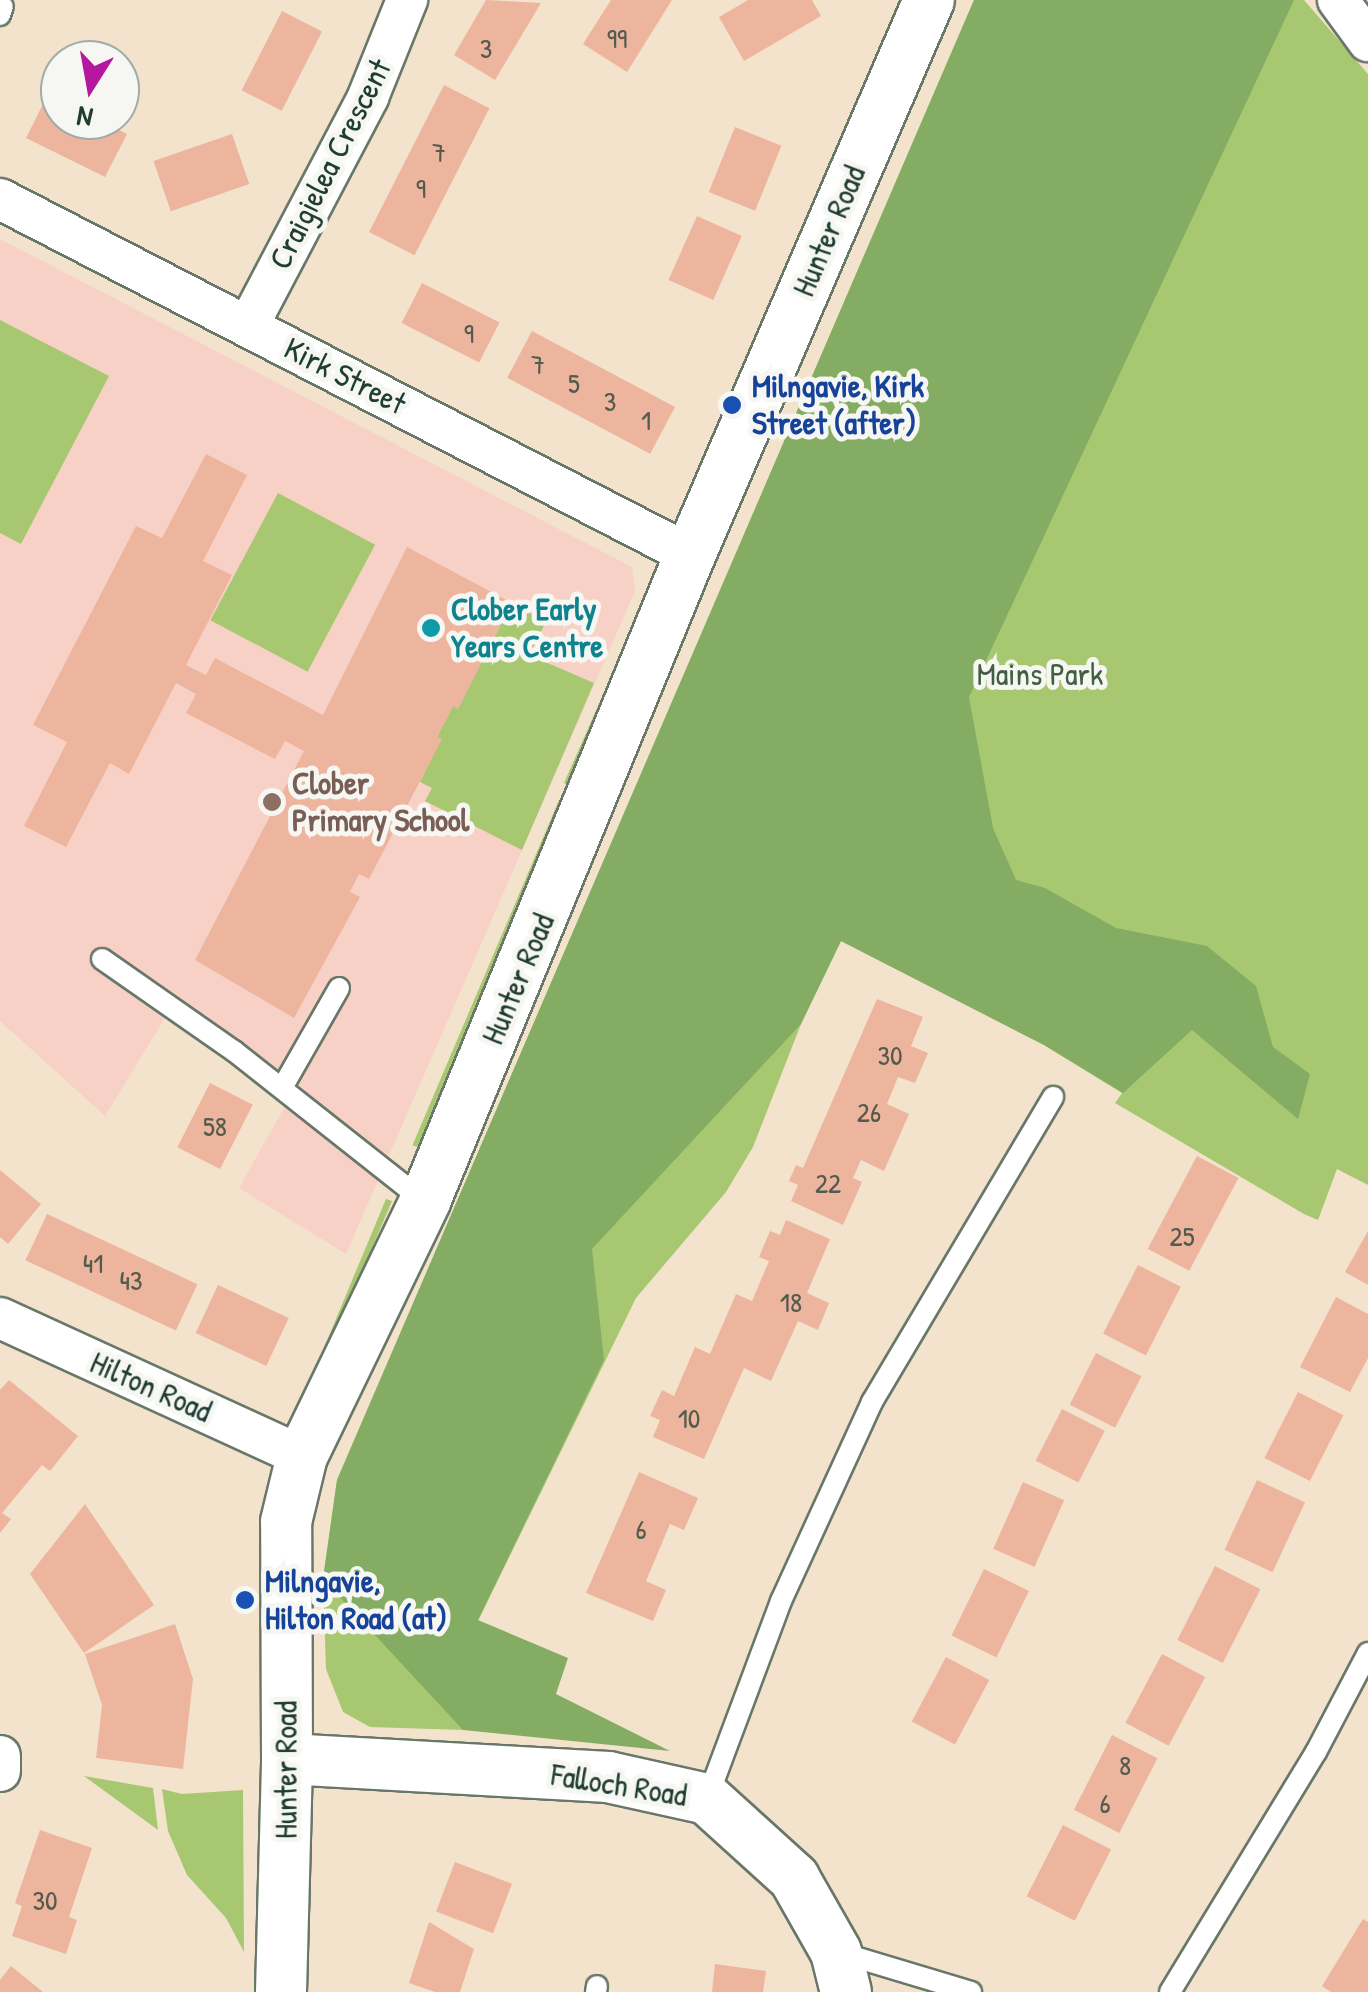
<!DOCTYPE html>
<html>
<head>
<meta charset="utf-8">
<style>
	body { margin:0 }
	#map { position:relative; width:1368px; height:1992px; overflow:hidden; background:#f3e3cc; font-family:"Patrick Hand",sans-serif }
	div>[style] { position:absolute }
	.built>* { inset:0; background:#f7d1c6 }
	.green>* { inset:0; background:#a7c871; transform-origin:0 0 }
	.forest>* { inset:0; background:#85ac63 }
	.building>* { inset:0; background:#edb59d; transform-origin:0 0 }
	.roads { filter:drop-shadow(2px 0 #697769) drop-shadow(-2px 0 #697769) drop-shadow(0 2px #697769) drop-shadow(0 -2px #697769) }
	.service>* { height:20px; margin:-10px; padding:0 10px; transform-origin:10px; border-radius:10px; background:#fff }
	.minor>* { height:40px; margin:-20px; padding:0 20px; transform-origin:20px; border-radius:20px; background:#fff }
	.tertiary>* { height:50px; margin:-25px; padding:0 25px; transform-origin:25px; border-radius:25px; background:#fff }
	.dots>* { width:28px; height:28px; translate:-50% -50%; box-sizing:border-box; border:5px solid #f6f6f2; border-radius:50% }
	span { translate:-50% -50%; white-space:nowrap; text-align:center; line-height:1.15; -webkit-text-stroke:10px #f6f6f2; paint-order:stroke }
	.number-label { font-size:28px; color:#525b4e }
	.number-label span { -webkit-text-stroke-width:0 }
	.street-label { font-size:32px; color:#1f3d34 }
	.transit-label { font-size:32px; color:#164399; font-weight:700 }
	.left { translate:0 -50%; text-align:left }
	.culture-label { font-size:32px; color:#0d838f; font-weight:700 }
	.park-label { font-size:32px; color:#416043 }
	.education-label { font-size:32px; color:#785e54; font-weight:700 }
	.north { position:absolute; left:40px; top:40px; width:100px; height:100px; box-sizing:border-box; background:#f6f6f2; border:2px solid #a0aca6; border-radius:50%; rotate:191deg; font-size:28px; font-weight:700; line-height:40px; text-align:center; color:#1f3d34 }
	.north::after { content:''; display:block; margin:auto; width:35px; height:45px; background:#b5179e; clip-path:polygon(50% 0,100% 100%,50% 72%,0 100%) }
</style>
</head>
<body>
<div id="map">
	<div class="built">
		<div style="clip-path:polygon(0 239px,632px 567px,635px 591px,346px 1254px,239px 1188px,285px 1106px,168px 1013px,105px 1116px,0 1021px)"></div>
	</div>
	<div class="green">
		<div style="clip-path:polygon(974px 0,1304px 0,1368px 74px,1368px 1185px,1337px 1169px,1318px 1220px,1304px 1214px,1115px 1103px,1122px 1093px,1044px 1045px,841px 941px,801px 1024px,753px 1147px,726px 1192px,636px 1298px,478px 1621px,463px 1730px,370px 1727px,343px 1712px,326px 1669px,323px 1579px,337px 1480px)"></div>
		<div style="clip-path:polygon(0 320px,109px 376px,21px 544px,0 533px)"></div>
		<div style="left:278px;top:493px;width:110px;height:144px;rotate:28deg"></div>
		<div style="clip-path:polygon(652px 584px,572px 787px,564px 783px)"></div>
		<div style="clip-path:polygon(512px 603px,546px 622px,529px 655px,594px 683px,522px 850px,425px 801px,432px 788px,420px 782px,441px 739px,437px 737px,453px 706px,458px 708px)"></div>
		<div style="left:559px;top:800px;width:8px;height:375px;rotate:23deg"></div>
		<div style="clip-path:polygon(386px 1199px,392px 1201px,312px 1389px,303px 1398px)"></div>
		<div style="clip-path:polygon(84px 1776px,153px 1788px,158px 1830px)"></div>
		<div style="clip-path:polygon(162px 1789px,182px 1794px,243px 1790px,244px 1952px,226px 1918px,187px 1875px,168px 1831px)"></div>
	</div>
	<div class="forest">
		<div style="clip-path:polygon(974px 0,1294px 0,969px 697px,993px 828px,1016px 880px,1045px 888px,1116px 928px,1207px 946px,1256px 986px,1273px 1047px,1310px 1074px,1298px 1119px,1192px 1030px,1123px 1093px,1044px 1045px,841px 941px,801px 1024px,592px 1249px,604px 1360px,478px 1620px,568px 1658px,556px 1694px,670px 1751px,463px 1730px,323px 1579px,337px 1480px)"></div>
	</div>
	<div class="building">
		<div style="clip-path:polygon(486px 0,541px 3px,495px 80px,454px 55px)"></div>
		<div style="clip-path:polygon(611px 0,672px 0,627px 72px,583px 44px)"></div>
		<div style="clip-path:polygon(748px 0,812px 0,821px 16px,744px 61px,719px 17px)"></div>
		<div style="left:282px;top:11px;width:45px;height:89px;rotate:27deg"></div>
		<div style="left:444px;top:85px;width:51px;height:165px;rotate:27deg"></div>
		<div style="clip-path:polygon(48px 94px,60px 100px,60px 120px,99px 120px,127px 134px,105px 177px,26px 138px)"></div>
		<div style="left:735px;top:127px;width:50px;height:70px;rotate:22deg"></div>
		<div style="left:232px;top:134px;width:53px;height:83px;rotate:71deg"></div>
		<div style="left:697px;top:216px;width:49px;height:70px;rotate:24deg"></div>
		<div style="left:422px;top:283px;width:87px;height:45px;rotate:27deg"></div>
		<div style="left:532px;top:331px;width:162px;height:53px;rotate:28deg"></div>
		<div style="clip-path:polygon(206px 454px,247px 475px,203px 561px,232px 575px,186px 665px,206px 675px,215px 658px,323px 715px,407px 547px,512px 603px,458px 709px,453px 706px,437px 737px,442px 739px,369px 879px,359px 874px,350px 892px,360px 897px,294px 1018px,195px 960px,304px 751px,285px 741px,275px 759px,186px 713px,196px 694px,176px 683px,129px 774px,110px 763px,66px 847px,24px 826px,67px 742px,33px 725px,136px 526px,162px 538px)"></div>
		<div style="clip-path:polygon(877px 999px,923px 1017px,911px 1046px,928px 1053px,915px 1083px,898px 1077px,887px 1104px,909px 1114px,884px 1171px,861px 1160px,853px 1178px,862px 1182px,843px 1225px,791px 1201px,798px 1185px,789px 1181px,796px 1165px,803px 1168px)"></div>
		<div style="left:210px;top:1083px;width:48px;height:72px;rotate:27deg"></div>
		<div style="left:1197px;top:1156px;width:47px;height:105px;rotate:28deg"></div>
		<div style="clip-path:polygon(0 1170px,41px 1204px,8px 1244px,0 1237px)"></div>
		<div style="left:47px;top:1214px;width:166px;height:51px;rotate:25deg"></div>
		<div style="clip-path:polygon(786px 1220px,830px 1239px,807px 1293px,829px 1303px,818px 1330px,798px 1321px,771px 1381px,744px 1368px,704px 1459px,653px 1437px,660px 1420px,650px 1416px,662px 1390px,674px 1396px,695px 1347px,710px 1354px,736px 1294px,752px 1301px,769px 1261px,759px 1257px,770px 1231px,780px 1235px)"></div>
		<div style="clip-path:polygon(1368px 1231px,1368px 1285px,1345px 1272px)"></div>
		<div style="left:1138px;top:1265px;width:48px;height:77px;rotate:27deg"></div>
		<div style="left:218px;top:1285px;width:78px;height:53px;rotate:25deg"></div>
		<div style="clip-path:polygon(1336px 1297px,1368px 1314px,1368px 1358px,1350px 1392px,1300px 1367px)"></div>
		<div style="left:1096px;top:1353px;width:51px;height:58px;rotate:27deg"></div>
		<div style="clip-path:polygon(9px 1380px,78px 1436px,50px 1471px,42px 1465px,2px 1513px,11px 1519px,0 1533px,0 1390px)"></div>
		<div style="left:1298px;top:1392px;width:51px;height:74px;rotate:27deg"></div>
		<div style="left:1062px;top:1409px;width:48px;height:58px;rotate:27deg"></div>
		<div style="clip-path:polygon(639px 1472px,698px 1498px,684px 1530px,670px 1524px,646px 1581px,666px 1590px,653px 1621px,586px 1593px)"></div>
		<div style="left:1257px;top:1480px;width:53px;height:77px;rotate:25deg"></div>
		<div style="left:1023px;top:1482px;width:45px;height:73px;rotate:24deg"></div>
		<div style="clip-path:polygon(85px 1504px,154px 1605px,84px 1653px,30px 1574px)"></div>
		<div style="left:1215px;top:1566px;width:51px;height:83px;rotate:27deg"></div>
		<div style="left:984px;top:1569px;width:50px;height:74px;rotate:26deg"></div>
		<div style="clip-path:polygon(175px 1624px,193px 1679px,183px 1769px,96px 1758px,102px 1705px,85px 1654px)"></div>
		<div style="left:1162px;top:1654px;width:49px;height:78px;rotate:28deg"></div>
		<div style="left:946px;top:1657px;width:49px;height:73px;rotate:28deg"></div>
		<div style="left:1112px;top:1735px;width:51px;height:84px;rotate:27deg"></div>
		<div style="left:1063px;top:1825px;width:54px;height:80px;rotate:27deg"></div>
		<div style="clip-path:polygon(40px 1830px,92px 1848px,69px 1917px,77px 1920px,66px 1954px,12px 1936px,22px 1906px,15px 1903px)"></div>
		<div style="left:455px;top:1862px;width:61px;height:53px;rotate:21deg"></div>
		<div style="clip-path:polygon(1363px 1919px,1368px 1922px,1368px 1992px,1331px 1992px,1322px 1986px)"></div>
		<div style="clip-path:polygon(429px 1922px,474px 1949px,460px 1992px,435px 1992px,409px 1983px)"></div>
		<div style="clip-path:polygon(715px 1964px,766px 1971px,763px 1992px,712px 1992px)"></div>
		<div style="clip-path:polygon(11px 1966px,43px 1992px,0 1992px,0 1980px)"></div>
	</div>
	<div class="roads">
		<div class="service">
			<div style="left:0;top:15px;width:9px;rotate:-72deg"></div>
			<div style="left:102px;top:959px;width:161px;rotate:34.9deg"></div>
			<div style="left:234px;top:1051px;width:241px;rotate:38.3deg"></div>
			<div style="left:282px;top:1088px;width:115px;rotate:-60.3deg"></div>
			<div style="left:707px;top:1799px;width:211px;rotate:-69.5deg"></div>
			<div style="left:781px;top:1601px;width:219px;rotate:-65.4deg"></div>
			<div style="left:872px;top:1402px;width:355px;rotate:-59.3deg"></div>
			<div style="left:838px;top:1952px;width:139px;rotate:16.7deg"></div>
			<div style="left:596px;top:1992px;width:6px;rotate:-81deg"></div>
			<div style="left:1170px;top:1992px;width:281px;rotate:-58.7deg"></div>
			<div style="left:1316px;top:1752px;width:112px;rotate:-62.3deg"></div>
		</div>
		<div class="minor">
			<div style="left:1338px;top:0;width:51px;rotate:53.8deg"></div>
			<div style="left:0;top:199px;width:776px;rotate:27.29deg"></div>
			<div style="left:248px;top:326px;width:259px;rotate:-62.3deg"></div>
			<div style="left:368px;top:97px;width:105px;rotate:-68.1deg"></div>
			<div style="left:0;top:1318px;width:332px;rotate:24.6deg"></div>
			<div style="left:0;top:1756px;width:15px;rotate:90deg"></div>
		</div>
		<div class="tertiary">
			<div style="left:287px;top:1759px;width:322px;rotate:3.2deg"></div>
			<div style="left:608px;top:1777px;width:101px;rotate:12.5deg"></div>
			<div style="left:707px;top:1799px;width:118px;rotate:42.2deg"></div>
			<div style="left:794px;top:1878px;width:85px;rotate:60.4deg"></div>
			<div style="left:836px;top:1952px;width:41px;rotate:76deg"></div>
			<div style="left:281px;top:1992px;width:233px;rotate:-88.5deg"></div>
			<div style="left:287px;top:1759px;width:237px;rotate:-90.2deg"></div>
			<div style="left:286px;top:1522px;width:68px;rotate:-76.4deg"></div>
			<div style="left:302px;top:1456px;width:283px;rotate:-64.2deg"></div>
			<div style="left:425px;top:1201px;width:698px;rotate:-67.7deg"></div>
			<div style="left:690px;top:555px;width:604px;rotate:-66.7deg"></div>
		</div>
	</div>
	<div class="dots">
		<div style="left:732px;top:405px;background:#1a4fb4"></div>
		<div style="left:431px;top:628px;background:#0f9aa8"></div>
		<div style="left:272px;top:802px;background:#8d6e63"></div>
		<div style="left:245px;top:1600px;background:#1a4fb4"></div>
	</div>
	<div class="number-label">
		<span style="left:617px;top:38px">99</span>
		<span style="left:486px;top:48px">3</span>
		<span style="left:439px;top:152px">7</span>
		<span style="left:421px;top:188px">9</span>
		<span style="left:469px;top:333px">9</span>
		<span style="left:538px;top:364px">7</span>
		<span style="left:574px;top:383px">5</span>
		<span style="left:610px;top:401px">3</span>
		<span style="left:646px;top:420px">1</span>
		<span style="left:890px;top:1055px">30</span>
		<span style="left:869px;top:1112px">26</span>
		<span style="left:215px;top:1126px">58</span>
		<span style="left:828px;top:1183px">22</span>
		<span style="left:1182px;top:1236px">25</span>
		<span style="left:93px;top:1263px">41</span>
		<span style="left:131px;top:1280px">43</span>
		<span style="left:791px;top:1302px">18</span>
		<span style="left:689px;top:1418px">10</span>
		<span style="left:641px;top:1529px">6</span>
		<span style="left:1125px;top:1765px">8</span>
		<span style="left:1105px;top:1803px">6</span>
		<span style="left:45px;top:1900px">30</span>
	</div>
	<div class="street-label">
		<span style="left:330px;top:164px;rotate:-63deg">Craigielea Crescent</span>
		<span style="left:829px;top:231px;rotate:-67deg">Hunter Road</span>
		<span style="left:345px;top:376px;rotate:27deg">Kirk Street</span>
		<span style="left:518px;top:979px;rotate:-67deg">Hunter Road</span>
		<span style="left:151px;top:1387px;rotate:24deg">Hilton Road</span>
		<span style="left:286px;top:1770px;rotate:-90deg">Hunter Road</span>
		<span style="left:619px;top:1785px;rotate:9deg">Falloch Road</span>
	</div>
	<div class="transit-label">
		<span class="left" style="left:752px;top:405px">Milngavie, Kirk<br>Street (after)</span>
		<span class="left" style="left:265px;top:1600px">Milngavie,<br>Hilton Road (at)</span>
	</div>
	<div class="culture-label">
		<span class="left" style="left:451px;top:628px">Clober Early<br>Years Centre</span>
	</div>
	<div class="park-label">
		<span style="left:1040px;top:674px">Mains Park</span>
	</div>
	<div class="education-label">
		<span class="left" style="left:292px;top:802px">Clober<br>Primary School</span>
	</div>
	<div class="north">N</div>
</div>
</body>
</html>
